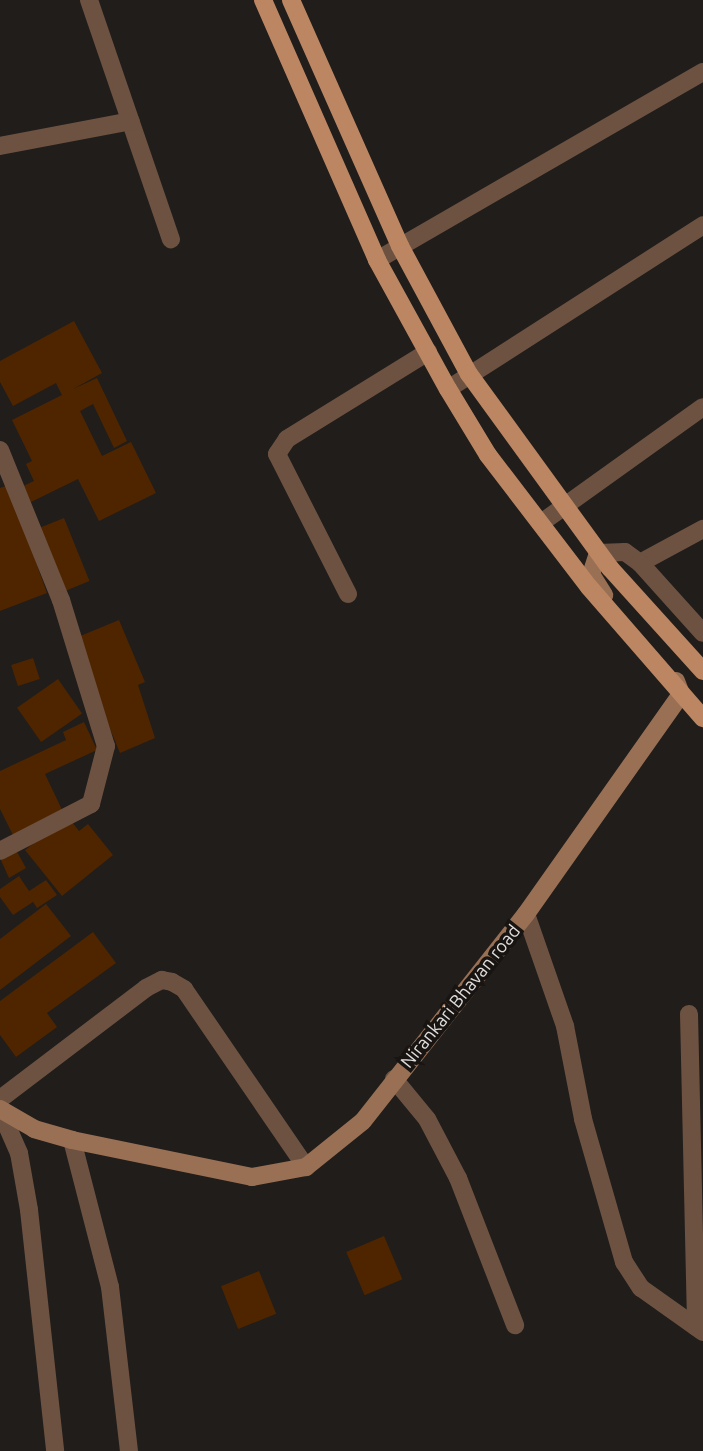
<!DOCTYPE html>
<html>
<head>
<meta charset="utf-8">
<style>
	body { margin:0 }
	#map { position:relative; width:703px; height:1451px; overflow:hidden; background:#201d1b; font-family:Ubuntu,sans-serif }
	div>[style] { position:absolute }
	.building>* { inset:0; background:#4f2500; transform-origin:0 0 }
	.street>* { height:18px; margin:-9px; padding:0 9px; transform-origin:9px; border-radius:9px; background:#6d5241 }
	.secondary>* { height:18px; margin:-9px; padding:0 9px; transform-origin:9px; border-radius:9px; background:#9a7054 }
	.primary>* { height:18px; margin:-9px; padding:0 9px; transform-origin:9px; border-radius:9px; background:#bc8662 }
	.primary-bridge>* { height:18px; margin:-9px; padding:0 9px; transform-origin:9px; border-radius:9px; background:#bc8662 }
	span { translate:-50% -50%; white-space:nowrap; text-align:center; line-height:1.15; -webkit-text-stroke:7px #171412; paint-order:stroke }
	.street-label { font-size:18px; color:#e0dedc }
</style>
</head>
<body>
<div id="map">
	<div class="building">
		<div style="clip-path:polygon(74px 321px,102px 373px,73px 389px,97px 378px,127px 441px,114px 448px,93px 404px,80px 411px,102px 456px,131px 442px,156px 493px,99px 521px,78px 479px,31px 502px,23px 486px,34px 481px,26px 464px,32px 461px,12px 420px,62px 395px,56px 383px,13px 406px,0 382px,0 361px)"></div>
		<div style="clip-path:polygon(8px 485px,47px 593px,0 611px,0 488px)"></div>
		<div style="left:64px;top:518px;width:68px;height:29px;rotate:68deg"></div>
		<div style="clip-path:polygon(119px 620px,145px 682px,138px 685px,155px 738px,120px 753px,73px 639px)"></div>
		<div style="left:33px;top:658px;width:22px;height:23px;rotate:72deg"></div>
		<div style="left:58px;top:679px;width:42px;height:50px;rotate:55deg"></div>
		<div style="clip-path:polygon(84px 722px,97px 750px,45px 774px,64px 814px,14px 837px,0 809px,0 771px,66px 740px,63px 732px)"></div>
		<div style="clip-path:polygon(68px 817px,79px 831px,88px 824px,113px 855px,62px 896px,25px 850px)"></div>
		<div style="clip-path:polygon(16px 850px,26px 868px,9px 878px,0 858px)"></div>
		<div style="clip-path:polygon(19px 876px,29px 891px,46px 880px,57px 895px,37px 908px,33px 902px,13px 915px,0 897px,0 889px)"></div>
		<div style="clip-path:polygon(46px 904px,71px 936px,0 990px,0 939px)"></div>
		<div style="clip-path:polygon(93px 932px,116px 963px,47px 1013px,57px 1027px,16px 1057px,0 1035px,0 1001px)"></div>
		<div style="left:384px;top:1236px;width:47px;height:41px;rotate:67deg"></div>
		<div style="left:259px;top:1271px;width:46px;height:41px;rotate:68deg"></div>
	</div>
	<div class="street">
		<div style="left:89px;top:0;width:253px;rotate:71.1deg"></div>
		<div style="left:0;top:146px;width:133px;rotate:-10.8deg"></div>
		<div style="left:377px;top:260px;width:376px;rotate:-30deg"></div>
		<div style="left:448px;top:389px;width:303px;rotate:-32.7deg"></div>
		<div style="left:0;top:450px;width:162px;rotate:67.9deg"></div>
		<div style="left:61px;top:600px;width:153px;rotate:72.9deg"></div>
		<div style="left:106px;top:746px;width:60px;rotate:104.5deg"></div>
		<div style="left:91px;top:804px;width:102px;rotate:152.7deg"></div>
		<div style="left:541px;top:523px;width:199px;rotate:-35.6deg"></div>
		<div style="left:598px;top:553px;width:27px;rotate:-2deg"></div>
		<div style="left:625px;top:552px;width:19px;rotate:36deg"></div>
		<div style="left:640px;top:563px;width:72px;rotate:-28.4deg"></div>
		<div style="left:640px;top:563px;width:94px;rotate:48deg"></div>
		<div style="left:348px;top:594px;width:157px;rotate:-116.9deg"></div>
		<div style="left:277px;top:454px;width:18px;rotate:-56deg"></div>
		<div style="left:287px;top:439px;width:166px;rotate:-31.7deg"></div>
		<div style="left:526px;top:914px;width:119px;rotate:70.8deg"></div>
		<div style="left:565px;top:1026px;width:95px;rotate:79deg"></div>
		<div style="left:583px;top:1119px;width:149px;rotate:74deg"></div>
		<div style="left:624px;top:1262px;width:31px;rotate:57deg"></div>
		<div style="left:641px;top:1288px;width:76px;rotate:35.4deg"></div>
		<div style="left:689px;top:1014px;width:313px;rotate:88.7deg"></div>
		<div style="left:394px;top:1079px;width:52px;rotate:50.5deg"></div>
		<div style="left:427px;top:1119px;width:67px;rotate:62.3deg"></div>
		<div style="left:458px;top:1178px;width:158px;rotate:68.8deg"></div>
		<div style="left:0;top:1099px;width:183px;rotate:-37.2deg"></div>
		<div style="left:146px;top:988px;width:18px;rotate:-27deg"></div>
		<div style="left:162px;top:980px;width:10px;rotate:11deg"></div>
		<div style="left:172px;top:982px;width:14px;rotate:30deg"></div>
		<div style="left:184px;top:989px;width:216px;rotate:55.6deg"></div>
		<div style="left:0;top:1110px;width:47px;rotate:66.2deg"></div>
		<div style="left:19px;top:1153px;width:58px;rotate:80deg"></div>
		<div style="left:29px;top:1210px;width:242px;rotate:83.8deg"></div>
		<div style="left:72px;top:1140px;width:152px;rotate:75.5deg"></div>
		<div style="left:110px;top:1287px;width:165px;rotate:83.4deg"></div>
	</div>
	<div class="secondary">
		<div style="left:598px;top:553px;width:22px;rotate:108deg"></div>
		<div style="left:591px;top:574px;width:25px;rotate:58deg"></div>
		<div style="left:0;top:1109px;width:39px;rotate:30deg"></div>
		<div style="left:34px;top:1129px;width:40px;rotate:16deg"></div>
		<div style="left:72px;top:1140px;width:184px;rotate:11.6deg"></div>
		<div style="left:252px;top:1177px;width:55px;rotate:-10.5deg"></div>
		<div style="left:306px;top:1167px;width:73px;rotate:-38.9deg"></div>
		<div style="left:363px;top:1121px;width:263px;rotate:-51.8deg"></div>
		<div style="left:526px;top:914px;width:269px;rotate:-54.8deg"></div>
		<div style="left:681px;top:694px;width:14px;rotate:-111deg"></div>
	</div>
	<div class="primary">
		<div style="left:263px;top:0;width:284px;rotate:66.3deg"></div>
		<div style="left:377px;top:260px;width:147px;rotate:61.2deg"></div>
		<div style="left:448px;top:389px;width:77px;rotate:58.8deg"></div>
		<div style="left:488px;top:455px;width:166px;rotate:52.6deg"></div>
		<div style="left:291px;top:0;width:269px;rotate:66.1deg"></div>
		<div style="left:400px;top:246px;width:145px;rotate:61.7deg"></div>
		<div style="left:469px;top:374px;width:240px;rotate:54deg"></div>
		<div style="left:610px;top:568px;width:139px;rotate:47.9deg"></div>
	</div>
	<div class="primary-bridge">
		<div style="left:589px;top:587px;width:174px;rotate:49deg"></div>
	</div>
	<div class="street-label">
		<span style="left:460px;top:996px;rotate:-51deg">Nirankari Bhavan road</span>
	</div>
</div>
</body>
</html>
